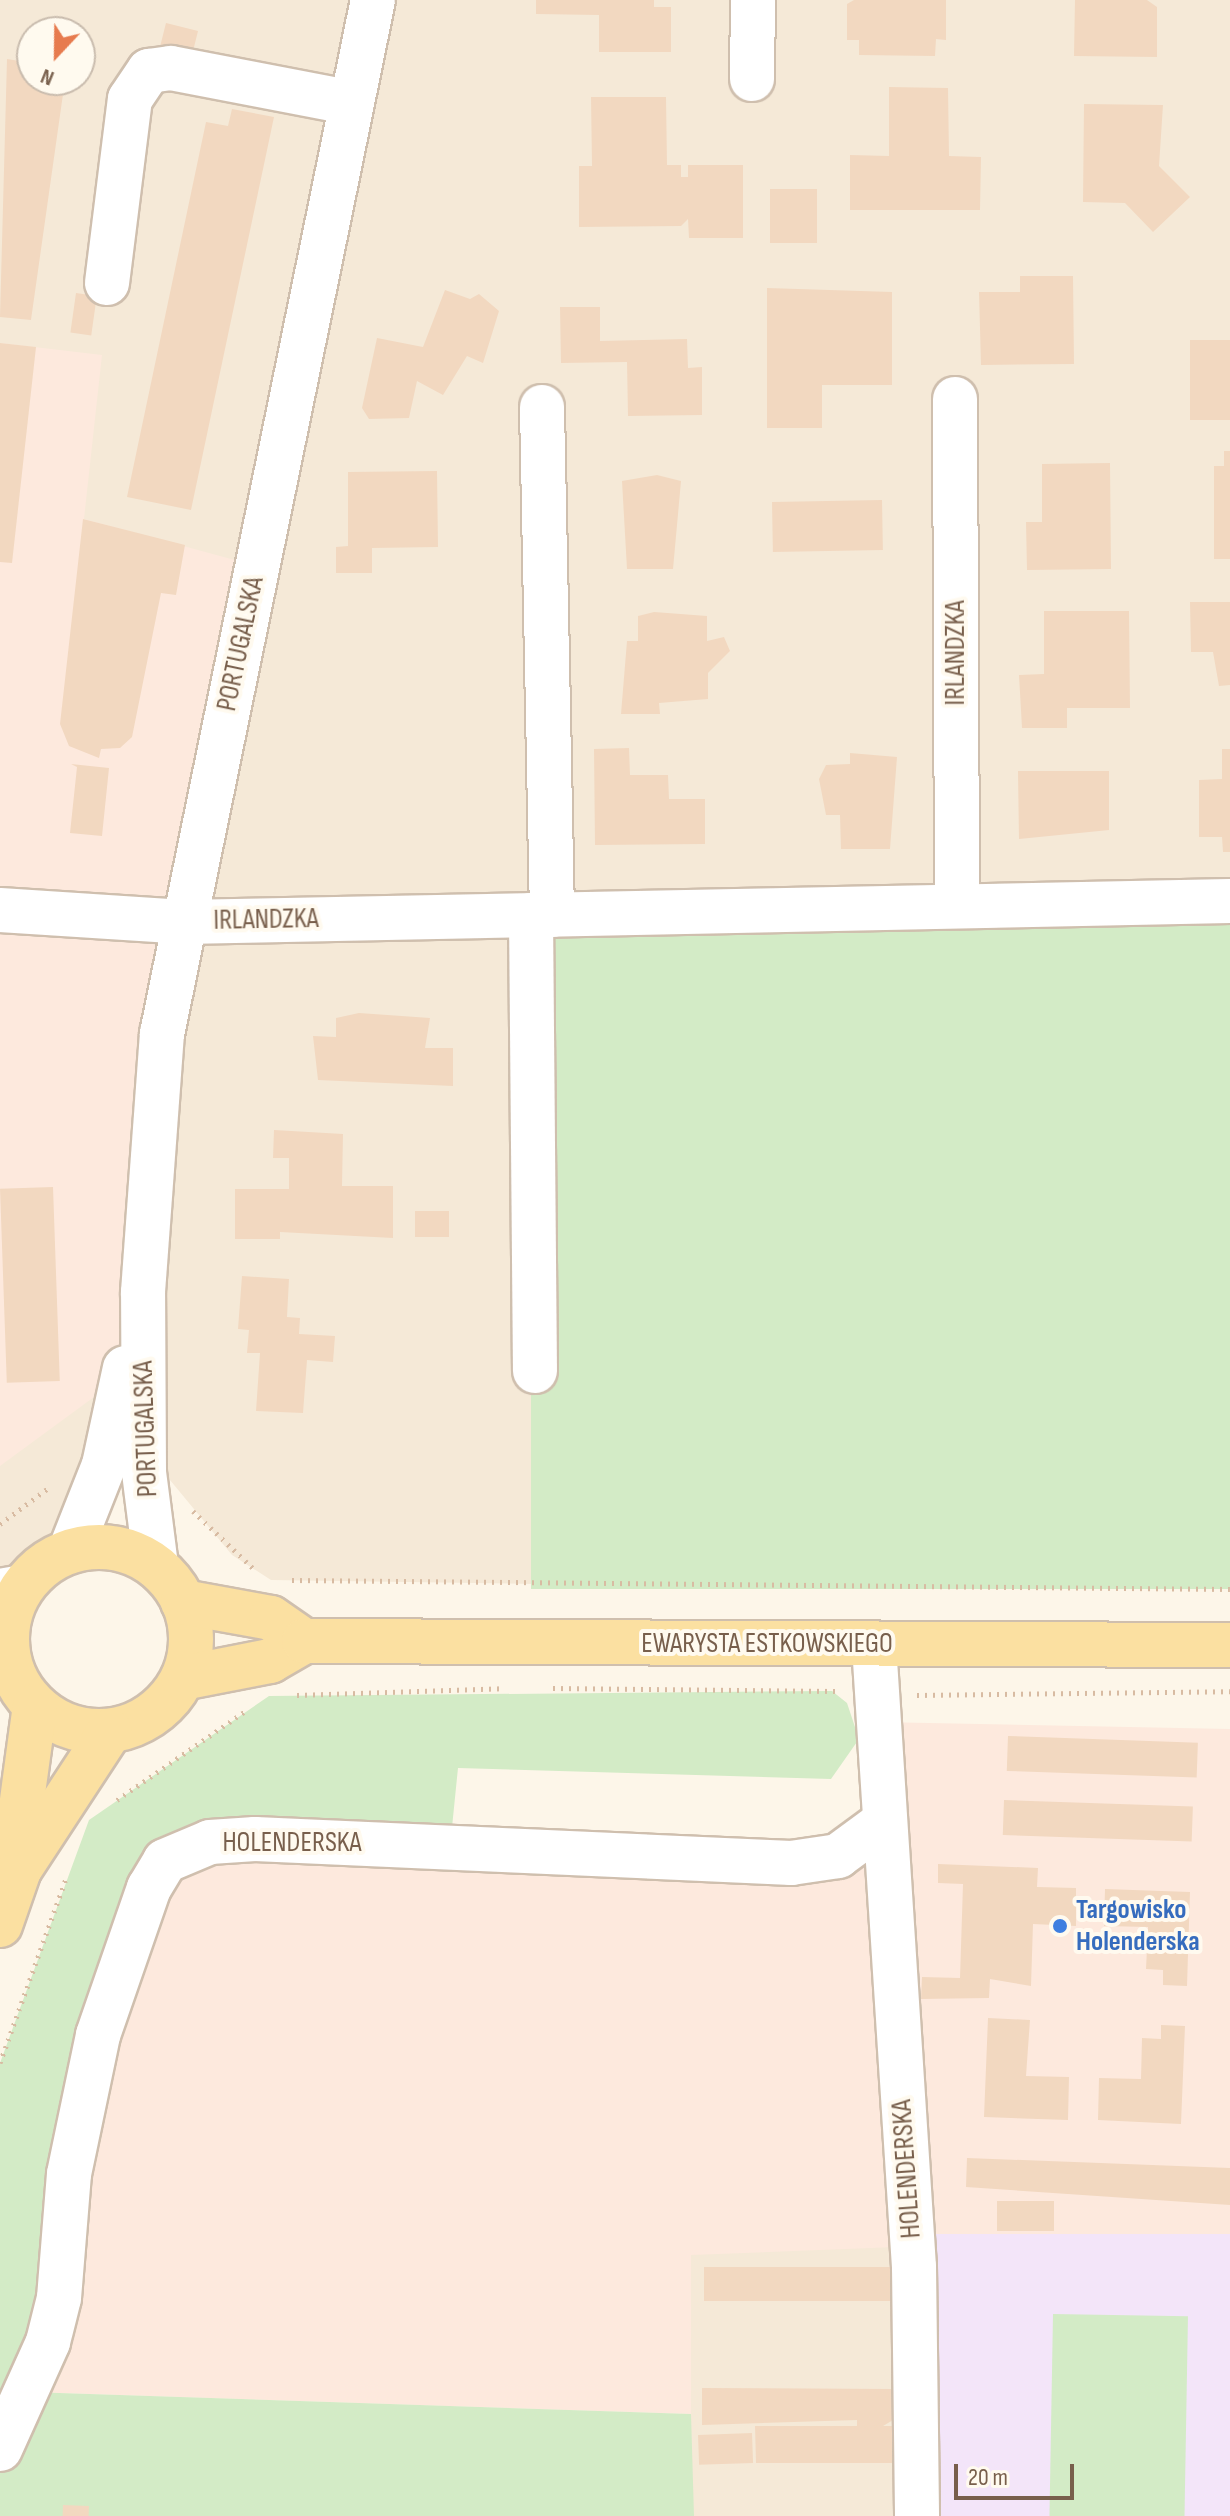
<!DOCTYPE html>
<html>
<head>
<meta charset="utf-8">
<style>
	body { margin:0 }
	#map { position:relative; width:1230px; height:2516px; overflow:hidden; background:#fdf6e9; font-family:"Sofia Sans Condensed",sans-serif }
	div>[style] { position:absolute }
	.residential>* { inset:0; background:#f5e9d7; transform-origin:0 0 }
	.commercial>* { inset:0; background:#fde9dd }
	.education>* { inset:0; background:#f3e5f9; transform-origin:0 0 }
	.green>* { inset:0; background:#d3ebc6; transform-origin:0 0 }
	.building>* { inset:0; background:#f2d8c0; transform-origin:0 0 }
	.path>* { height:5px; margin-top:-2.5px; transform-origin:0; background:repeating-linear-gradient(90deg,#d8bba2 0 2px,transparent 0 8px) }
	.roads { filter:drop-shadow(2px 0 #cfbfae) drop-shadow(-2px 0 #cfbfae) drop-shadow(0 2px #cfbfae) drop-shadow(0 -2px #cfbfae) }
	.minor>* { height:44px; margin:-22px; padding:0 22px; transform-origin:22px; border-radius:22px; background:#fff }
	.major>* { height:44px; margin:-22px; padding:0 22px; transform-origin:22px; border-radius:22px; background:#fbe0a1 }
	.major>.ring { margin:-22px; padding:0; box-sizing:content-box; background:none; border:44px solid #fbe0a1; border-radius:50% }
	.dots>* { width:22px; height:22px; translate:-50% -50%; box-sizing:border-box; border:4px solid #fffaef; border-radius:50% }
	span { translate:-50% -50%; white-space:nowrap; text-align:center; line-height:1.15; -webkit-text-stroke:8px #fffaef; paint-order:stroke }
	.street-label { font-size:28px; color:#785f4c }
	.shop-label { font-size:28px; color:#366cbe; font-weight:700 }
	.left { translate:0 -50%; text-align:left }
	.north { position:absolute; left:16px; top:16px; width:80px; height:80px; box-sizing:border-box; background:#fffaef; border:2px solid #c9bcae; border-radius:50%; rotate:202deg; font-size:22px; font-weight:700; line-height:32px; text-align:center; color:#785f4c }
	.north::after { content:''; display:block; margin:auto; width:28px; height:36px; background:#e77b4e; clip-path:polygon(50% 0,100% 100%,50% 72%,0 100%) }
	.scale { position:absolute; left:954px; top:2464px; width:120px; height:36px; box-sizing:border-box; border:4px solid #785f4c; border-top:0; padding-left:10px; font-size:24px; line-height:28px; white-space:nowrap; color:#785f4c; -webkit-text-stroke:6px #fffaef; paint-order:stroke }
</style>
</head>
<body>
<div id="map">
	<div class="residential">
		<div style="clip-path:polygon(evenodd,0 0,1230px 0,1230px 908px,535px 1371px,535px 1584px,271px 1580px,232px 1555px,165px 1474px,143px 1297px,70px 1551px,22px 1587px,0 1589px,0 0,32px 32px,80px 32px,80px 80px,32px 80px,32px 32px)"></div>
		<div style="left:912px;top:2244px;width:272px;height:222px;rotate:90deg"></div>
	</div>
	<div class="commercial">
		<div style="clip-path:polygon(0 343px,102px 355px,84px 519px,257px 566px,124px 1375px,0 1466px)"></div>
		<div style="clip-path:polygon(878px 1722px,1230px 1729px,1230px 2234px,691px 2255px,691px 2414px,29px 2392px,149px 1888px,210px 1842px,791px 1863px,883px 1823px)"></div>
	</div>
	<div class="education">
		<div style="left:1230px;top:2234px;width:282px;height:318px;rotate:90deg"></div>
	</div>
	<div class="green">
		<div style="left:1230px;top:901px;width:688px;height:699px;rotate:90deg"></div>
		<div style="clip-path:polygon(832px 1691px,847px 1703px,859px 1739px,831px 1779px,458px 1768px,450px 1847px,165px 1861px,29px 2392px,691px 2414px,694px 2516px,0 2516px,0 2063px,89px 1820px,269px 1696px)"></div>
		<div style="left:1053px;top:2314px;width:135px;height:202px;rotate:1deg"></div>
	</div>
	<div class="building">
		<div style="clip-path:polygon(536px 0,654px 0,654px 7px,671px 7px,671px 52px,599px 52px,599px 15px,536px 14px)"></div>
		<div style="clip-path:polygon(854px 0,946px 0,946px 40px,936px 39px,935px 56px,859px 55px,859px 40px,847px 40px,847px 4px)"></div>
		<div style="clip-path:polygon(1075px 0,1147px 0,1157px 7px,1157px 57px,1074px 56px)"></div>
		<div style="left:166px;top:23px;width:33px;height:31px;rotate:14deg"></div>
		<div style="clip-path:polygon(7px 59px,32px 63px,32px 80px,65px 80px,31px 320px,0 317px)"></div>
		<div style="clip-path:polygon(889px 87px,948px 88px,949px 156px,981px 157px,980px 210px,850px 210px,850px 155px,889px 156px)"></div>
		<div style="clip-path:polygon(591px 97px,666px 97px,667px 165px,681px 165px,681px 177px,688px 177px,688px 165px,743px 165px,743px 238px,689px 238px,688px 219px,681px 226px,579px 227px,579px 166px,592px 166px)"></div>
		<div style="clip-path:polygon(1084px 104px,1163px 105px,1159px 166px,1190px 197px,1153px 232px,1125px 203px,1083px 202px)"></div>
		<div style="clip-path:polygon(232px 109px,274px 117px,191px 510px,127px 497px,206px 122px,228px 126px)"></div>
		<div style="left:817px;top:189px;width:54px;height:47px;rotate:90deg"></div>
		<div style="clip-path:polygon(1020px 276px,1073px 276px,1074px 364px,981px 365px,979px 292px,1020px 292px)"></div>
		<div style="clip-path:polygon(767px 288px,892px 292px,892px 385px,822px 385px,822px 428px,767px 428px)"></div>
		<div style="clip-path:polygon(445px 290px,470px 299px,479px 294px,499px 311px,483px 363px,467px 356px,443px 395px,417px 381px,409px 418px,369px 419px,362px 408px,377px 338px,423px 347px)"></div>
		<div style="left:76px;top:293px;width:21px;height:40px;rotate:8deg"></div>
		<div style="clip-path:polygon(560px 307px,600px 307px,600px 341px,687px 339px,688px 368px,702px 367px,702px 415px,628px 416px,627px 362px,561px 363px)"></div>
		<div style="left:1190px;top:340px;width:40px;height:80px"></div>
		<div style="clip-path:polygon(0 343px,36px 347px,12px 563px,0 562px)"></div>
		<div style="clip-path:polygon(1224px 451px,1230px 451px,1230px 559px,1214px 559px,1214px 466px,1224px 466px)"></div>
		<div style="clip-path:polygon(1110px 463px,1111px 569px,1027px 570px,1026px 522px,1042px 522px,1042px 464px)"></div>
		<div style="clip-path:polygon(437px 471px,438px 547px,372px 548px,372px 573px,336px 573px,336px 547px,348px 546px,348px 472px)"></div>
		<div style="clip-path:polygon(657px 475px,681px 481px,673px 569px,627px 569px,622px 481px)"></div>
		<div style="left:882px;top:500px;width:50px;height:110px;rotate:89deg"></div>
		<div style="clip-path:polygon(83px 519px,185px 545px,176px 595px,161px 593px,132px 737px,120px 748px,101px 749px,99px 758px,69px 746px,60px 724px)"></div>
		<div style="clip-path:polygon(1190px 602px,1230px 602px,1230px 685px,1219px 686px,1213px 652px,1191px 652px)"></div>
		<div style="clip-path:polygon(1044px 611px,1129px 611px,1130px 708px,1067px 708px,1067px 728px,1022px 728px,1019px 675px,1044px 674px)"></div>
		<div style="clip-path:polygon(654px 612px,707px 616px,707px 641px,724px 637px,730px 651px,708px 673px,708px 699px,659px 703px,660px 714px,621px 714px,627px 641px,638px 641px,638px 616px)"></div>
		<div style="clip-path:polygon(629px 748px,630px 775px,668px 775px,669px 799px,705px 799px,705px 844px,595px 845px,594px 749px)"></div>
		<div style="clip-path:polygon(1222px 749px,1230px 749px,1230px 852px,1223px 852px,1222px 837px,1199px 837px,1199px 780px,1222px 779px)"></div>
		<div style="clip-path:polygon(850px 753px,897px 757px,890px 849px,841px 849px,840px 815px,826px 815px,819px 779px,826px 765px,850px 764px)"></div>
		<div style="clip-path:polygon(71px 764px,109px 768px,102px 836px,70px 833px,77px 767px)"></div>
		<div style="clip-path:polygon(1018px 771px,1109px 771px,1109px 830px,1019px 839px)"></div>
		<div style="clip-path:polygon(359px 1013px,430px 1018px,425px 1048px,453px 1048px,453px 1086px,318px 1080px,313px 1036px,336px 1037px,336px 1018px)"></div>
		<div style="clip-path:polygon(274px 1130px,343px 1134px,342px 1186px,393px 1186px,393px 1238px,280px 1232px,280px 1239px,235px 1239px,235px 1189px,289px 1189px,289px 1158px,273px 1158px)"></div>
		<div style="left:53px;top:1187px;width:194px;height:53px;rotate:88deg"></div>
		<div style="left:415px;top:1211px;width:34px;height:26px"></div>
		<div style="clip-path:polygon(242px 1276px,289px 1279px,287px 1317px,300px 1318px,299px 1334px,335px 1336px,333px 1362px,307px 1360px,303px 1413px,256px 1411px,260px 1353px,247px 1353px,249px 1330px,238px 1329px)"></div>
		<div style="left:1008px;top:1736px;width:190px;height:35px;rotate:2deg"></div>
		<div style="left:1004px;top:1800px;width:189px;height:35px;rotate:2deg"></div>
		<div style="clip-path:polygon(938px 1864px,1038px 1868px,1037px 1887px,1076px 1888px,1076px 1926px,1033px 1924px,1031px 1986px,990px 1979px,989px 1998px,921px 1999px,922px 1977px,960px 1978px,963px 1884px,938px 1883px)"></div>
		<div style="clip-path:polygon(1105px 1889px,1190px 1892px,1187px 1986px,1163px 1985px,1163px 1970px,1146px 1969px,1148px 1927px,1104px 1926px)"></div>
		<div style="clip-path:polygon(988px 2018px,1030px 2020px,1026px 2076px,1069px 2077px,1068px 2120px,984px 2117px)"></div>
		<div style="clip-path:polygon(1161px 2025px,1185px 2026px,1181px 2124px,1098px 2120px,1099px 2078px,1141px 2079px,1142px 2038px,1161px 2039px)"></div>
		<div style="clip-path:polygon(967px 2158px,1230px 2168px,1230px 2205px,966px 2187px)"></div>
		<div style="left:997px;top:2201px;width:57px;height:30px"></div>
		<div style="left:704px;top:2267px;width:191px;height:34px"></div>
		<div style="clip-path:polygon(702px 2388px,893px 2389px,893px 2420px,883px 2426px,898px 2426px,899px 2463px,756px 2463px,755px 2426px,857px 2426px,857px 2420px,702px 2425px)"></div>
		<div style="left:752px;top:2433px;width:30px;height:54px;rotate:88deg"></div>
		<div style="left:63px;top:2505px;width:26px;height:11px;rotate:2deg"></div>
	</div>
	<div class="path">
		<div style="left:193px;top:1511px;width:86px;rotate:43.6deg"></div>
		<div style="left:0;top:1524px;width:59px;rotate:-36.7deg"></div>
		<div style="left:292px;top:1580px;width:938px;rotate:0.55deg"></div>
		<div style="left:553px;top:1688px;width:282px;rotate:0.6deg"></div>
		<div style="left:297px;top:1695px;width:206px;rotate:-1.9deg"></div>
		<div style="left:917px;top:1695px;width:313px;rotate:-0.7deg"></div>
		<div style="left:117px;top:1800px;width:158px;rotate:-34.7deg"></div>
		<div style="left:0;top:2063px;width:195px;rotate:-70.3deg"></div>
	</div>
	<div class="roads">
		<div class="minor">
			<div style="left:752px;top:79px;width:79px;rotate:-89.3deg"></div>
			<div style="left:107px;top:283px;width:185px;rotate:-82.9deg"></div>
			<div style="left:130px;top:99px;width:34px;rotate:-56deg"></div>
			<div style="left:149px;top:71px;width:22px;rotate:-8deg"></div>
			<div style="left:171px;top:68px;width:184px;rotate:10.9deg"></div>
			<div style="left:955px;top:399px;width:507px;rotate:89.77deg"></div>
			<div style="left:542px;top:407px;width:508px;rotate:88.87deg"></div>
			<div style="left:0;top:910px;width:184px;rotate:3.7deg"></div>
			<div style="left:184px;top:922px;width:1046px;rotate:-1.15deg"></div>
			<div style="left:531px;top:915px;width:456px;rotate:89.5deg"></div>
			<div style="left:70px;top:1551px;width:92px;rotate:-68.4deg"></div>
			<div style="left:104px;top:1465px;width:99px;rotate:-77.8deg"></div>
			<div style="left:156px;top:1566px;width:95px;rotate:-97.3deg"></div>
			<div style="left:144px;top:1472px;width:180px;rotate:-90.3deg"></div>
			<div style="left:143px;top:1292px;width:259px;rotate:-85.8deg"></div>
			<div style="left:162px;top:1034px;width:1055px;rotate:-78.47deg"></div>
			<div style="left:0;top:1591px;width:22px;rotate:-10deg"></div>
			<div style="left:874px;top:1645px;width:623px;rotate:86.32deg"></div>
			<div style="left:914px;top:2267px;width:249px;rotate:89.3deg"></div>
			<div style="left:0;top:1670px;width:13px;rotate:13deg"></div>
			<div style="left:0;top:2449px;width:117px;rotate:-65.8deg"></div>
			<div style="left:48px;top:2342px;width:45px;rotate:-76deg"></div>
			<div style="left:59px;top:2298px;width:124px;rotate:-85.4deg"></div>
			<div style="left:69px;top:2174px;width:142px;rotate:-78.2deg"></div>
			<div style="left:98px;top:2035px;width:156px;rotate:-70.9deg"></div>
			<div style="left:149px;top:1888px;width:31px;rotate:-59deg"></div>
			<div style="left:165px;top:1861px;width:49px;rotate:-22.9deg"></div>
			<div style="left:210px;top:1842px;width:45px;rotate:-3.8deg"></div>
			<div style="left:255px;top:1839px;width:537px;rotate:2.56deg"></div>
			<div style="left:791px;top:1863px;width:48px;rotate:-8.5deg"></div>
			<div style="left:838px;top:1856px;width:56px;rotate:-36.3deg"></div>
		</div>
		<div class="major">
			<div class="ring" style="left:7px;top:1547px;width:140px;height:140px"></div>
			<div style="left:183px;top:1602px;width:89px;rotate:10.3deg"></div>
			<div style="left:271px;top:1618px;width:40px;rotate:34.9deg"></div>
			<div style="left:183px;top:1678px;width:89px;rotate:-11.1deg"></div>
			<div style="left:270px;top:1661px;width:39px;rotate:-30deg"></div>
			<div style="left:304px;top:1641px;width:926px;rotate:0.25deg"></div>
			<div style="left:19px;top:1870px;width:26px;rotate:-97deg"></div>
			<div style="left:16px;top:1844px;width:139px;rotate:-82.2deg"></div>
			<div style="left:0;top:1925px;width:58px;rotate:-70.9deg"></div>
			<div style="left:19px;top:1870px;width:166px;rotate:-56.8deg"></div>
		</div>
	</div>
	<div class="dots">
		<div style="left:1060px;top:1926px;background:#3f7fe0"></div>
	</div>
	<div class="street-label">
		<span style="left:241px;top:644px;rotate:-78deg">PORTUGALSKA</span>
		<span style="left:956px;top:653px;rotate:-90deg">IRLANDZKA</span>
		<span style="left:266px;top:920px;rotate:-1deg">IRLANDZKA</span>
		<span style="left:146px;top:1429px;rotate:-92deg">PORTUGALSKA</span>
		<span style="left:767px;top:1644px">EWARYSTA ESTKOWSKIEGO</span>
		<span style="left:292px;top:1843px">HOLENDERSKA</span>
		<span style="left:907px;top:2169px;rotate:-94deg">HOLENDERSKA</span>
	</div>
	<div class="shop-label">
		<span class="left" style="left:1076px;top:1926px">Targowisko<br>Holenderska</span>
	</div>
	<div class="north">N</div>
	<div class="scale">20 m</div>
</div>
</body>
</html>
